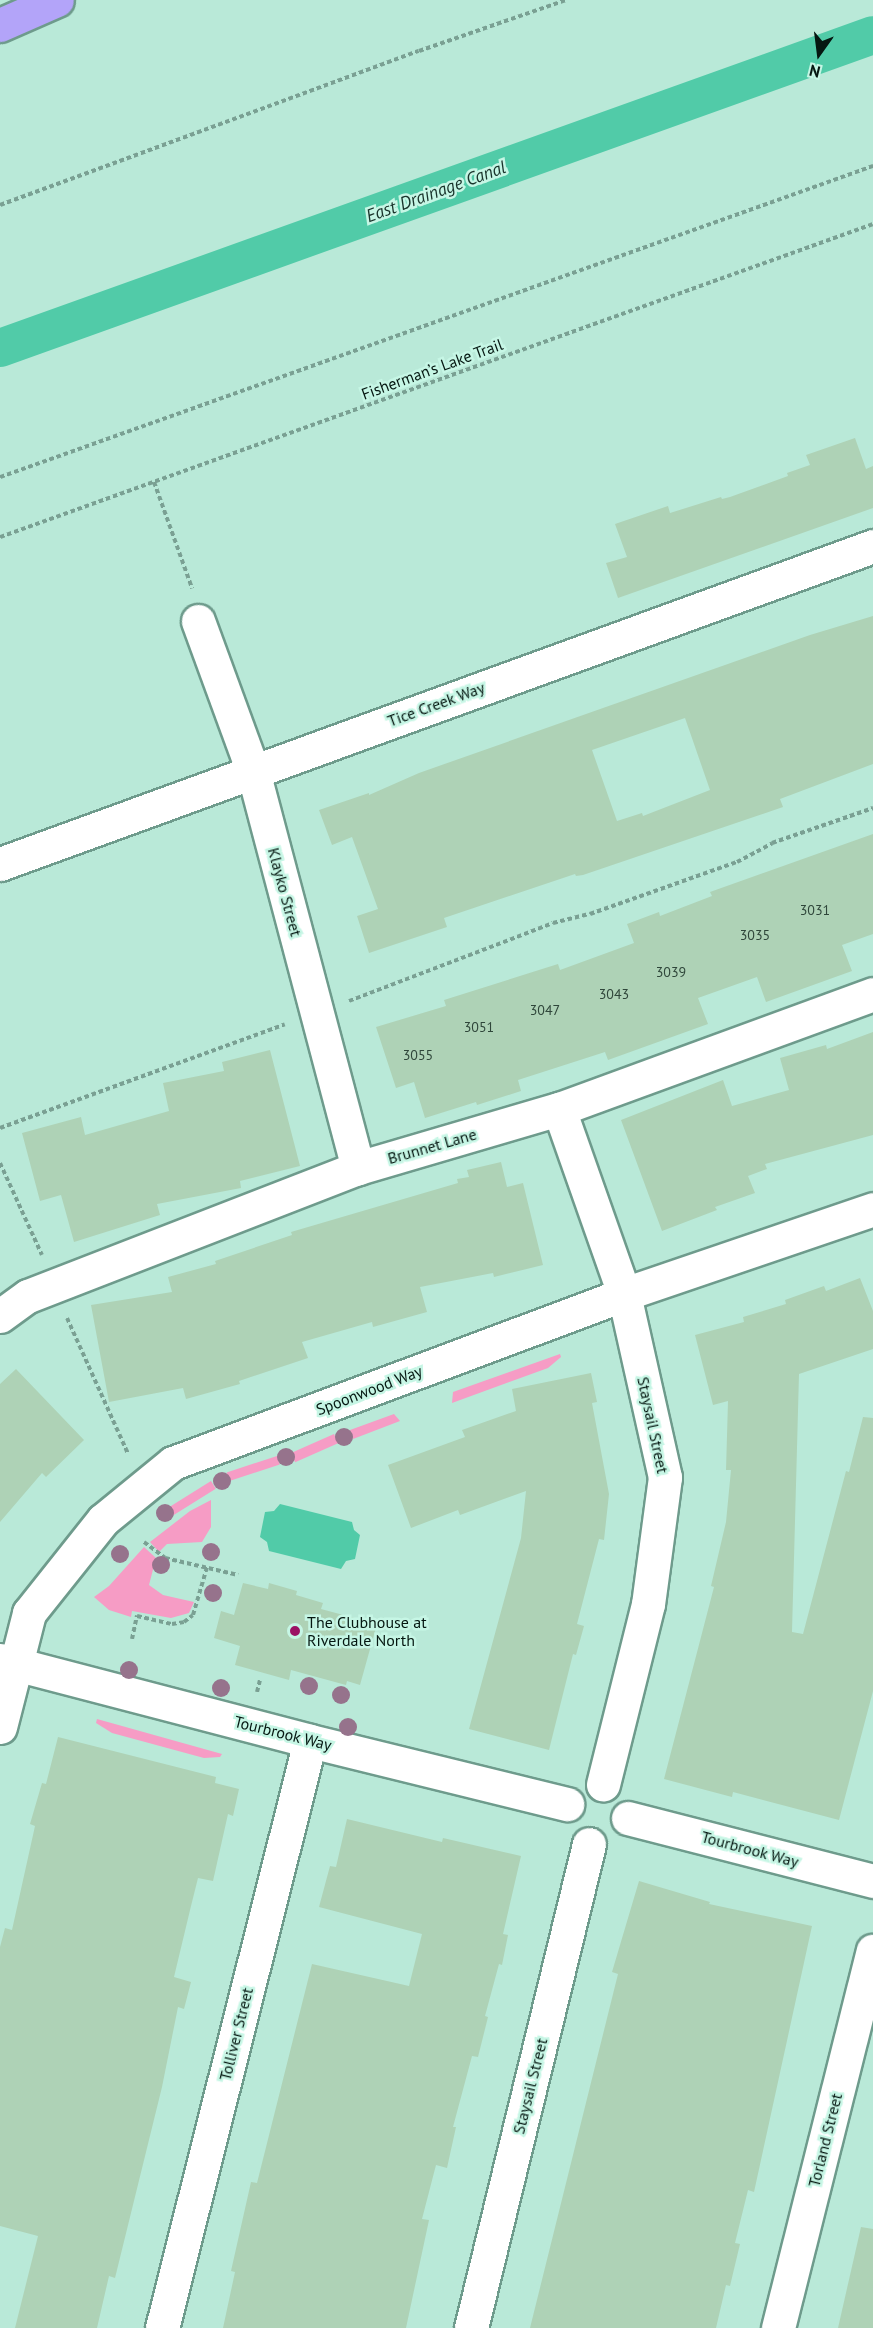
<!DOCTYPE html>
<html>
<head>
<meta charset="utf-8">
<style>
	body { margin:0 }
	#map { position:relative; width:873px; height:2328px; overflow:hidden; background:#b9e9d8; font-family:"PT Sans",sans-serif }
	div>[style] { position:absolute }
	.green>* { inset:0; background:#f69cc5; transform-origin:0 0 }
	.water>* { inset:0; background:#51cba8 }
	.canal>* { height:38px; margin:-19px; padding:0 19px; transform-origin:19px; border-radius:19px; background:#51cba8 }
	.building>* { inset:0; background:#aed2b6 }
	.path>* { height:4px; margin-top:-2px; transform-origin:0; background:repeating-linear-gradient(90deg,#7aa093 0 4.5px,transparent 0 7.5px) }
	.roads { filter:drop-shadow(2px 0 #6e9b8c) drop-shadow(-2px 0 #6e9b8c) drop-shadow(0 2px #6e9b8c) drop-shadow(0 -2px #6e9b8c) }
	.minor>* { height:33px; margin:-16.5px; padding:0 16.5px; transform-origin:16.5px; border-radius:16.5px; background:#fff }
	.motorway>* { height:33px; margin:-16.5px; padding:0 16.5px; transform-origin:16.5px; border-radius:16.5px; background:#b3a4f9 }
	.trees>* { width:18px; height:18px; margin:-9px; border-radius:50%; background:#96738c }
	.dots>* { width:16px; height:16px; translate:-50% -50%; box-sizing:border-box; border:3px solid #c6f6e5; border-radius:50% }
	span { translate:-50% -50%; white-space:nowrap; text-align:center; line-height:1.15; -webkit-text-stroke:5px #c6f6e5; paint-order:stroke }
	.number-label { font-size:14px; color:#2f463a }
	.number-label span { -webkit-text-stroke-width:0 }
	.street-label { font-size:16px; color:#051711 }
	.poi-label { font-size:16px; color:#051711 }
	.left { translate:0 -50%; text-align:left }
	.water-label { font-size:18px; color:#19332b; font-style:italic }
	.north { position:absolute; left:789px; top:24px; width:60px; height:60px; -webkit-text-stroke:4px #c6f6e5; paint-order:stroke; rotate:194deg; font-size:16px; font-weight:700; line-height:24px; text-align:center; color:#051711 }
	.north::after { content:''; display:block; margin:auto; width:21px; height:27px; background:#051711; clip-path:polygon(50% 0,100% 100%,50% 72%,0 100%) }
</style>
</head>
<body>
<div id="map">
	<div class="green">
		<div style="clip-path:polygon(560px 1354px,561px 1357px,548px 1368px,452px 1403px,453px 1392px)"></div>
		<div style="clip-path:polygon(394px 1414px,400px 1421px,353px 1439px,350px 1430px)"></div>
		<div style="left:334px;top:1434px;width:10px;height:47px;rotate:66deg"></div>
		<div style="left:277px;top:1456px;width:9px;height:53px;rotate:72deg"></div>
		<div style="left:211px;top:1481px;width:9px;height:50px;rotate:58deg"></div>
		<div style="clip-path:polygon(211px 1500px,211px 1527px,202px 1542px,167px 1544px,159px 1552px,150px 1542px,190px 1511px)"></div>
		<div style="clip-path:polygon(144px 1547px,156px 1558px,149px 1585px,163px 1595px,194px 1602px,189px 1613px,171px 1618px,132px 1611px,131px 1617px,109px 1610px,94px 1597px,109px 1586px)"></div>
		<div style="clip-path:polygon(97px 1719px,222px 1754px,220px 1757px,204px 1758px,112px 1733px,96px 1723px)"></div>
	</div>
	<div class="water">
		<div style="clip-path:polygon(280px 1504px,352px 1522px,354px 1530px,360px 1535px,355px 1559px,346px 1561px,341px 1569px,269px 1551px,267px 1542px,260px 1537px,265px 1512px,274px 1511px)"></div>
	</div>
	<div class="canal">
		<div style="left:0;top:348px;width:927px;rotate:-19.72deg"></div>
	</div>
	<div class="building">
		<div style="clip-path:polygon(855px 438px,866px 469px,873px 466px,873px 508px,618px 598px,606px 563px,627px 557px,615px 524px,668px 506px,670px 513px,721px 497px,722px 499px,730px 497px,788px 476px,787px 473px,810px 465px,806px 455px)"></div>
		<div style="clip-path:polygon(evenodd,873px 616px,873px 764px,780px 799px,783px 807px,583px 875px,576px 876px,575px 874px,444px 918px,447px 927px,369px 953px,357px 916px,378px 909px,352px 837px,332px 845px,319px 810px,369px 793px,369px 795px,419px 773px,810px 635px,873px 616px,685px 718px,710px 790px,643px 816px,642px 813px,617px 821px,592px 750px,685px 718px)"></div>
		<div style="clip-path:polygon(873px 834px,873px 934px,842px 945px,852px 971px,766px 1002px,757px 977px,698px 998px,708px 1024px,608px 1060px,605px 1052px,518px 1080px,521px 1091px,477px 1105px,476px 1102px,425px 1118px,414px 1082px,396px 1088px,376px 1027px,446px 1006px,444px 1000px,558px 964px,560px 970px,634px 943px,627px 924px,659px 912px,660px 916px,712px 896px,710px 892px)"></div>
		<div style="clip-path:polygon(873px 1032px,873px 1135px,765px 1164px,767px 1169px,748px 1176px,755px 1193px,715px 1207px,717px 1210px,662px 1231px,621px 1120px,723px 1080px,732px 1106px,789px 1090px,780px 1058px,826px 1045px,827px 1049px)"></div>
		<div style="clip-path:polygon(270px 1050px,300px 1166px,240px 1181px,241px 1188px,157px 1204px,160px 1215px,74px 1242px,61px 1195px,40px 1201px,22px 1133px,81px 1117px,85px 1135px,169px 1111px,163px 1083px,224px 1071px,222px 1062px)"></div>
		<div style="clip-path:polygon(501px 1162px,507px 1187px,523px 1183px,543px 1265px,494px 1277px,493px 1273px,420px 1287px,427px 1312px,373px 1327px,372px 1322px,302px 1342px,308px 1358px,239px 1381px,240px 1384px,186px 1399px,183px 1388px,109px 1402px,91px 1305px,172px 1292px,168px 1277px,216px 1264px,215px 1261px,292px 1235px,291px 1232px,458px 1183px,457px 1179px,469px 1177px,467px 1170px)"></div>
		<div style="clip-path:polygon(860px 1278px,873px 1311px,873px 1349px,799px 1374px,792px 1632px,803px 1634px,846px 1471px,849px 1472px,863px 1417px,873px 1418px,873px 1691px,839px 1820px,733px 1792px,732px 1797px,664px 1779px,714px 1587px,711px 1586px,726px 1522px,731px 1470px,726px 1470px,728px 1401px,713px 1405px,695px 1335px,744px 1322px,743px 1317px,786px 1304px,785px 1300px,824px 1286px,826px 1291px)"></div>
		<div style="clip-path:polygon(16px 1369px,84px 1440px,46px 1477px,42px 1473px,0 1522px,0 1384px)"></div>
		<div style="clip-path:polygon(591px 1373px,597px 1402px,592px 1403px,609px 1494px,604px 1540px,599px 1539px,577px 1624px,584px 1626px,576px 1655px,573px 1654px,549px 1750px,469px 1729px,521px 1538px,526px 1491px,460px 1515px,458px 1510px,411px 1528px,388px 1465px,465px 1437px,462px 1430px,516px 1411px,512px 1389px)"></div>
		<div style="clip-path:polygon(243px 1583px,268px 1589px,269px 1583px,297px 1591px,296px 1595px,323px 1603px,321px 1609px,377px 1624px,360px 1685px,347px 1681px,346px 1685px,291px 1670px,289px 1680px,235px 1665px,240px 1646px,214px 1638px,221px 1611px,234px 1615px)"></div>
		<div style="clip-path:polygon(58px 1737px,216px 1777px,215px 1783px,239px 1789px,233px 1816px,228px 1814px,213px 1881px,198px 1878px,191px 1906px,174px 1977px,191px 1982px,184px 2009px,178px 2007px,162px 2087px,115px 2278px,109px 2276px,97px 2328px,15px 2328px,38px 2236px,0 2226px,0 1947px,5px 1928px,12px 1930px,35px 1826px,30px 1824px,42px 1783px,46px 1784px)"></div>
		<div style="clip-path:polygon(347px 1819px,442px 1842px,443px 1838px,521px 1856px,503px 1934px,508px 1935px,502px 1965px,499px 1964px,485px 2016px,488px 2017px,478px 2057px,472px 2056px,453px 2127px,456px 2127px,447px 2168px,436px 2165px,422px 2219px,429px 2220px,406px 2328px,223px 2328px,235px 2272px,231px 2271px,251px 2182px,257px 2183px,312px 1964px,409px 1986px,422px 1934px,319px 1907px,330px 1866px,336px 1867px)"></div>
		<div style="clip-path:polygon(639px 1881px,710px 1902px,709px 1904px,812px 1926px,754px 2192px,748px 2190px,735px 2243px,740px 2244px,730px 2286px,726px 2285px,716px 2328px,530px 2328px,618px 1974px,612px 1972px)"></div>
		<div style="clip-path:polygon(861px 2227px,873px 2229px,873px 2328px,838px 2328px)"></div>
	</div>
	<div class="path">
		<div style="left:0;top:205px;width:446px;rotate:-20.2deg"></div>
		<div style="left:419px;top:51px;width:156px;rotate:-19.1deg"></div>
		<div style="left:0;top:477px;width:927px;rotate:-19.61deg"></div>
		<div style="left:154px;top:482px;width:113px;rotate:70.3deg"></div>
		<div style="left:0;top:537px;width:927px;rotate:-19.72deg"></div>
		<div style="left:349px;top:1001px;width:218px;rotate:-20.9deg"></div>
		<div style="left:553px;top:923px;width:38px;rotate:-14deg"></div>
		<div style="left:590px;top:914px;width:156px;rotate:-19.5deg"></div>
		<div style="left:737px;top:862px;width:40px;rotate:-28deg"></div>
		<div style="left:772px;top:843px;width:107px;rotate:-19.1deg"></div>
		<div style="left:0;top:1128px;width:303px;rotate:-20deg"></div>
		<div style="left:0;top:1163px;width:101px;rotate:65.5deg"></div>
		<div style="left:67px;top:1318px;width:149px;rotate:65.8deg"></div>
		<div style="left:144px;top:1542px;width:26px;rotate:37deg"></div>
		<div style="left:165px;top:1558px;width:75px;rotate:13.1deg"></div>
		<div style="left:132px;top:1639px;width:24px;rotate:-78deg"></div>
		<div style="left:137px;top:1616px;width:36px;rotate:13deg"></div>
		<div style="left:172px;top:1624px;width:12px;rotate:-9deg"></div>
		<div style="left:184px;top:1622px;width:11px;rotate:-38deg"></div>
		<div style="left:193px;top:1615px;width:50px;rotate:-73.7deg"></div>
		<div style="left:257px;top:1692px;width:12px;rotate:-76deg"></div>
	</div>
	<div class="roads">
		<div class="minor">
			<div style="left:198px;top:621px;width:160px;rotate:69.9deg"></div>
			<div style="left:253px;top:771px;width:411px;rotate:75.2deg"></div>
			<div style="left:0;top:864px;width:929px;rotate:-20.01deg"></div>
			<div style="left:559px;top:1109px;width:196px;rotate:70.6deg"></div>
			<div style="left:624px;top:1294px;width:188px;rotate:77.4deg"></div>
			<div style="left:665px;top:1477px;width:128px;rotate:97.6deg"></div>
			<div style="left:648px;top:1604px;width:186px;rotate:104deg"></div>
			<div style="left:0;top:1316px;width:34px;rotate:-36deg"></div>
			<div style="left:28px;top:1296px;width:354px;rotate:-21.2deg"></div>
			<div style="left:358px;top:1168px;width:209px;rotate:-16.4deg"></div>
			<div style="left:559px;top:1109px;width:334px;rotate:-20.1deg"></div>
			<div style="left:0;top:1660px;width:320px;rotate:14.6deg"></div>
			<div style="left:310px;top:1741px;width:265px;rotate:13.8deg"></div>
			<div style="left:0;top:1727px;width:118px;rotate:-75.7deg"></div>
			<div style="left:29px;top:1613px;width:119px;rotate:-51.5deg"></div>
			<div style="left:103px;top:1520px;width:90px;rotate:-39.2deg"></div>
			<div style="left:173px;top:1463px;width:482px;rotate:-20.5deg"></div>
			<div style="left:624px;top:1294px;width:263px;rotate:-18.8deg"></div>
			<div style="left:628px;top:1818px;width:253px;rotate:14.4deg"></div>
			<div style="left:162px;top:2328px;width:605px;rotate:-75.85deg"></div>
			<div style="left:471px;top:2328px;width:498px;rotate:-76.3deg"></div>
			<div style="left:778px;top:2328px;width:389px;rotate:-75.9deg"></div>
		</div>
		<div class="motorway">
			<div style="left:0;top:25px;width:62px;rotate:-23.7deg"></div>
		</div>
	</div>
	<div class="trees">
		<div style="left:344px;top:1437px"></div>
		<div style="left:286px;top:1457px"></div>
		<div style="left:222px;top:1481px"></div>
		<div style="left:165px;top:1513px"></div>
		<div style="left:211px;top:1552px"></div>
		<div style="left:120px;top:1554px"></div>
		<div style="left:161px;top:1565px"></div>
		<div style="left:213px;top:1593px"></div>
		<div style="left:129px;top:1670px"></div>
		<div style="left:309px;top:1686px"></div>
		<div style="left:221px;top:1688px"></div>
		<div style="left:341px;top:1695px"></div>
		<div style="left:348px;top:1727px"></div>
	</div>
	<div class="dots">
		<div style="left:295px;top:1631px;background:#9b1264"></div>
	</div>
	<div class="number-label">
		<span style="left:815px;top:910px">3031</span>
		<span style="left:755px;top:935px">3035</span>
		<span style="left:671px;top:972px">3039</span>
		<span style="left:614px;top:994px">3043</span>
		<span style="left:545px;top:1010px">3047</span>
		<span style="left:479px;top:1027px">3051</span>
		<span style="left:418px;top:1055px">3055</span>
	</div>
	<div class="street-label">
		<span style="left:432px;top:369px;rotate:-20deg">Fisherman’s Lake Trail</span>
		<span style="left:436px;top:704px;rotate:-20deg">Tice Creek Way</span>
		<span style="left:285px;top:892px;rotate:75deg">Klayko Street</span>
		<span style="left:432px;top:1146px;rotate:-16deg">Brunnet Lane</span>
		<span style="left:369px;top:1390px;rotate:-21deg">Spoonwood Way</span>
		<span style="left:653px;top:1425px;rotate:78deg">Staysail Street</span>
		<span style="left:283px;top:1733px;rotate:14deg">Tourbrook Way</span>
		<span style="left:750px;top:1849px;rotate:15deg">Tourbrook Way</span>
		<span style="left:236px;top:2034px;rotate:-76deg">Tolliver Street</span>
		<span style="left:530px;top:2086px;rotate:-76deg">Staysail Street</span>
		<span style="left:825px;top:2140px;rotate:-76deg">Torland Street</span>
	</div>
	<div class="poi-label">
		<span class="left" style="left:307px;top:1631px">The Clubhouse at<br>Riverdale North</span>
	</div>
	<div class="water-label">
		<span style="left:436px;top:192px;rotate:-20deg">East Drainage Canal</span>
	</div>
	<div class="north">N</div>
</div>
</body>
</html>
